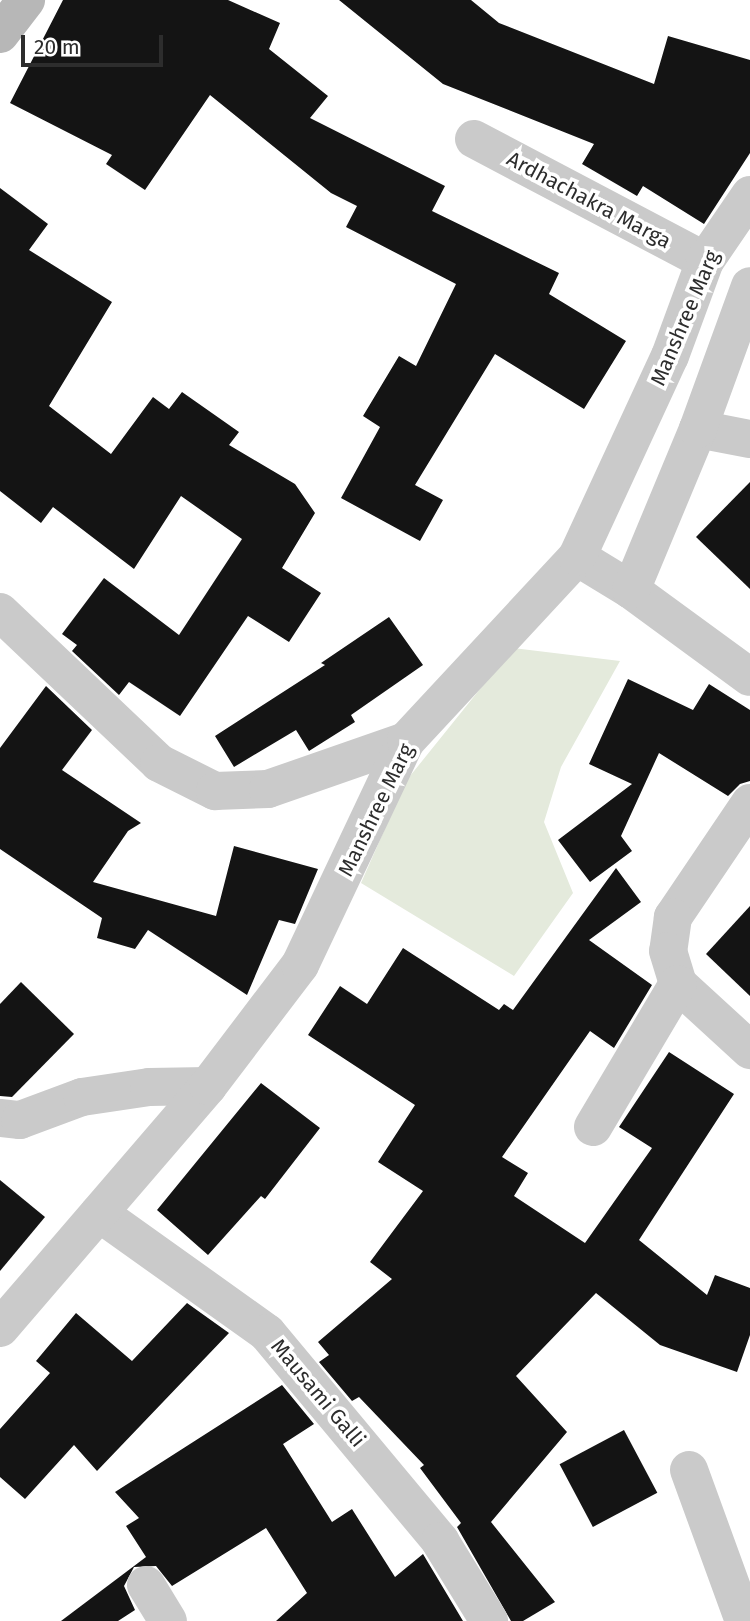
<!DOCTYPE html>
<html>
<head>
<meta charset="utf-8">
<style>
	body { margin:0 }
	#map { position:relative; width:750px; height:1621px; overflow:hidden; background:#fff; font-family:"Fira Sans",sans-serif }
	div>[style] { position:absolute }
	.green>* { inset:0; background:#e4eadc }
	.building>* { inset:0; background:#141414; transform-origin:0 0 }
	.street>* { height:38px; margin:-19px; padding:0 19px; transform-origin:19px; border-radius:19px; background:#cacaca }
	.secondary>* { height:38px; margin:-19px; padding:0 19px; transform-origin:19px; border-radius:19px; background:#b7b7b7 }
	span { translate:-50% -50%; white-space:nowrap; text-align:center; line-height:1.15; -webkit-text-stroke:7px #fff; paint-order:stroke }
	.street-label { font-size:21px; color:#2d2d2d }
	.scale { position:absolute; left:21px; top:35px; width:142px; height:32px; box-sizing:border-box; border:4px solid #2d2d2d; border-top:0; padding-left:9px; font-size:21px; line-height:24px; white-space:nowrap; color:#2d2d2d; -webkit-text-stroke:5px #fff; paint-order:stroke }
</style>
</head>
<body>
<div id="map">
	<div class="green">
		<div style="clip-path:polygon(513px 648px,620px 661px,561px 767px,544px 822px,573px 893px,514px 976px,361px 883px,406px 781px)"></div>
	</div>
	<div class="building">
		<div style="clip-path:polygon(63px 0,228px 0,280px 23px,269px 49px,328px 96px,310px 118px,445px 186px,432px 211px,559px 273px,549px 294px,626px 341px,584px 409px,495px 354px,415px 485px,443px 500px,420px 541px,341px 498px,380px 427px,363px 416px,399px 356px,416px 366px,456px 284px,346px 227px,357px 206px,331px 193px,210px 95px,145px 190px,106px 164px,112px 155px,10px 103px)"></div>
		<div style="clip-path:polygon(339px 0,471px 0,499px 23px,654px 84px,668px 36px,750px 60px,750px 153px,704px 224px,643px 186px,637px 196px,582px 164px,594px 144px,443px 84px)"></div>
		<div style="clip-path:polygon(0 188px,48px 224px,29px 250px,112px 302px,49px 406px,111px 454px,153px 397px,169px 409px,182px 392px,239px 432px,229px 445px,295px 484px,315px 513px,282px 568px,321px 593px,289px 642px,248px 616px,180px 716px,129px 682px,119px 695px,72px 651px,77px 645px,62px 634px,104px 578px,179px 635px,242px 539px,181px 496px,134px 569px,53px 507px,41px 523px,0 491px)"></div>
		<div style="clip-path:polygon(750px 482px,750px 589px,696px 537px)"></div>
		<div style="clip-path:polygon(389px 617px,423px 665px,351px 715px,355px 722px,309px 751px,296px 730px,234px 767px,215px 736px,325px 665px,321px 663px)"></div>
		<div style="clip-path:polygon(628px 679px,693px 710px,709px 684px,750px 710px,750px 781px,740px 784px,728px 796px,659px 753px,621px 836px,632px 851px,590px 882px,558px 840px,632px 784px,589px 764px)"></div>
		<div style="clip-path:polygon(46px 686px,92px 730px,62px 770px,141px 823px,128px 831px,93px 882px,216px 916px,234px 846px,318px 869px,295px 924px,279px 920px,247px 995px,148px 930px,135px 949px,97px 938px,102px 918px,0 849px,0 748px)"></div>
		<div style="clip-path:polygon(616px 868px,641px 902px,589px 940px,652px 985px,614px 1048px,590px 1031px,502px 1157px,528px 1173px,514px 1196px,585px 1243px,652px 1148px,619px 1127px,669px 1052px,734px 1094px,639px 1240px,707px 1295px,715px 1275px,750px 1288px,750px 1335px,737px 1372px,660px 1345px,596px 1293px,516px 1376px,567px 1432px,491px 1522px,555px 1602px,523px 1621px,511px 1621px,457px 1527px,461px 1523px,420px 1468px,424px 1465px,359px 1397px,352px 1401px,319px 1362px,329px 1355px,318px 1342px,392px 1279px,370px 1262px,423px 1191px,378px 1162px,415px 1105px,308px 1035px,340px 986px,367px 1004px,403px 948px,499px 1010px,504px 1004px,513px 1010px)"></div>
		<div style="clip-path:polygon(750px 906px,750px 996px,706px 954px)"></div>
		<div style="clip-path:polygon(21px 982px,74px 1034px,12px 1097px,0 1096px,0 1004px)"></div>
		<div style="clip-path:polygon(261px 1083px,320px 1128px,265px 1199px,261px 1196px,208px 1255px,157px 1210px)"></div>
		<div style="clip-path:polygon(0 1180px,45px 1217px,0 1271px)"></div>
		<div style="clip-path:polygon(187px 1303px,229px 1333px,97px 1471px,74px 1445px,25px 1499px,0 1477px,0 1429px,50px 1373px,36px 1361px,76px 1313px,132px 1361px)"></div>
		<div style="clip-path:polygon(282px 1385px,314px 1424px,283px 1444px,332px 1522px,352px 1509px,395px 1577px,423px 1554px,463px 1621px,276px 1621px,307px 1593px,266px 1528px,172px 1586px,156px 1566px,134px 1567px,124px 1586px,135px 1610px,118px 1621px,61px 1621px,146px 1557px,126px 1526px,139px 1518px,115px 1492px)"></div>
		<div style="left:624px;top:1430px;width:71px;height:73px;rotate:62deg"></div>
	</div>
	<div class="street">
		<div style="left:474px;top:139px;width:261px;rotate:27.8deg"></div>
		<div style="left:698px;top:429px;width:53px;rotate:10.9deg"></div>
		<div style="left:577px;top:557px;width:63px;rotate:31.4deg"></div>
		<div style="left:631px;top:590px;width:147px;rotate:36.2deg"></div>
		<div style="left:631px;top:590px;width:174px;rotate:-67.4deg"></div>
		<div style="left:698px;top:429px;width:152px;rotate:-70deg"></div>
		<div style="left:0;top:612px;width:219px;rotate:43.5deg"></div>
		<div style="left:159px;top:763px;width:63px;rotate:26.6deg"></div>
		<div style="left:215px;top:791px;width:53px;rotate:-2.2deg"></div>
		<div style="left:268px;top:789px;width:146px;rotate:-19.2deg"></div>
		<div style="left:750px;top:803px;width:138px;rotate:124deg"></div>
		<div style="left:673px;top:917px;width:34px;rotate:98deg"></div>
		<div style="left:668px;top:951px;width:34px;rotate:73deg"></div>
		<div style="left:678px;top:984px;width:98px;rotate:42.5deg"></div>
		<div style="left:0;top:1118px;width:20px;rotate:6deg"></div>
		<div style="left:20px;top:1120px;width:66px;rotate:-20.4deg"></div>
		<div style="left:82px;top:1097px;width:68px;rotate:-8.5deg"></div>
		<div style="left:149px;top:1087px;width:59px;rotate:-1deg"></div>
		<div style="left:593px;top:1127px;width:166px;rotate:-59.3deg"></div>
		<div style="left:99px;top:1213px;width:206px;rotate:35.5deg"></div>
		<div style="left:267px;top:1333px;width:271px;rotate:50.2deg"></div>
		<div style="left:440px;top:1541px;width:94px;rotate:58.5deg"></div>
		<div style="left:0;top:1328px;width:319px;rotate:-49.3deg"></div>
		<div style="left:208px;top:1086px;width:152px;rotate:-52.8deg"></div>
		<div style="left:300px;top:965px;width:248px;rotate:-64.7deg"></div>
		<div style="left:406px;top:741px;width:251px;rotate:-47.1deg"></div>
		<div style="left:577px;top:557px;width:221px;rotate:-65.2deg"></div>
		<div style="left:670px;top:356px;width:101px;rotate:-69.8deg"></div>
		<div style="left:705px;top:261px;width:80px;rotate:-55.7deg"></div>
		<div style="left:689px;top:1470px;width:161px;rotate:70deg"></div>
		<div style="left:146px;top:1585px;width:42px;rotate:58.6deg"></div>
	</div>
	<div class="secondary">
		<div style="left:0;top:34px;width:43px;rotate:-52.6deg"></div>
	</div>
	<div class="street-label">
		<span style="left:589px;top:200px;rotate:28deg">Ardhachakra Marga</span>
		<span style="left:685px;top:318px;rotate:-67deg">Manshree Marg</span>
		<span style="left:376px;top:810px;rotate:-64deg">Manshree Marg</span>
		<span style="left:318px;top:1393px;rotate:50deg">Mausami Galli</span>
	</div>
	<div class="scale">20 m</div>
</div>
</body>
</html>
